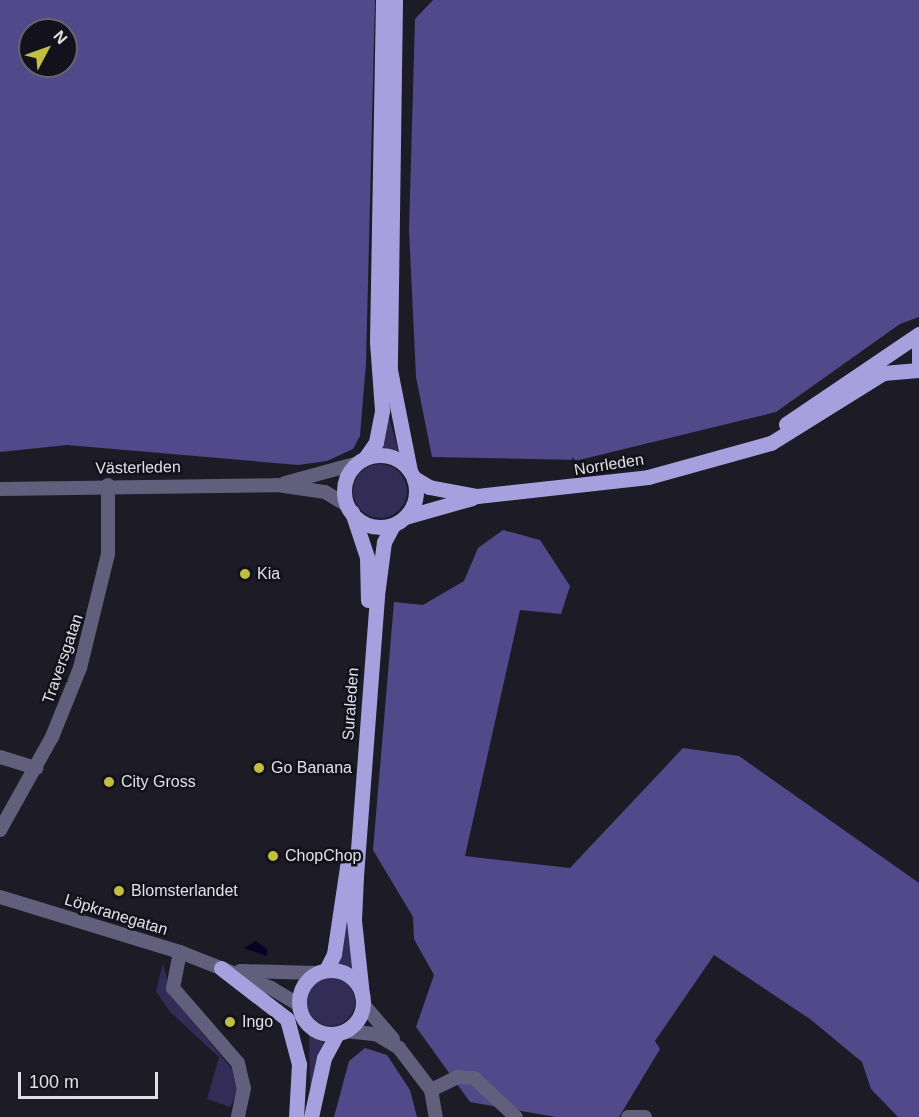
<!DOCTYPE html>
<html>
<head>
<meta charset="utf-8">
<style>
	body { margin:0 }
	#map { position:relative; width:919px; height:1117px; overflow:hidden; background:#1c1b26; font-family:Arial,sans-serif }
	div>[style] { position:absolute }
	.green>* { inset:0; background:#322c57 }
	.round { border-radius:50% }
	.forest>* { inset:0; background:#514989 }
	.water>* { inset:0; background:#0a0027 }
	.minor>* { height:14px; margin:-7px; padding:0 7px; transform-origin:7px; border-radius:7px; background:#615f7c }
	.major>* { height:15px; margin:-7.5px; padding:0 7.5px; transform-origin:7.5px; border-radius:7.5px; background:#a6a1de }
	.major>.ring { margin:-7.5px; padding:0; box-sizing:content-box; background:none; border:15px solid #a6a1de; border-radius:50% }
	.dots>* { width:16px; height:16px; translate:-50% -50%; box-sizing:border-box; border:3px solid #13121c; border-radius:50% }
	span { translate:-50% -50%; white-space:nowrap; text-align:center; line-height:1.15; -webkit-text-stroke:5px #13121c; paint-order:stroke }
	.street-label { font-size:16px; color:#e0e0e7 }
	.poi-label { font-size:16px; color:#e0e0e7 }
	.left { translate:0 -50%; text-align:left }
	.north { position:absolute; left:18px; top:18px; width:60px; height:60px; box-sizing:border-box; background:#13121c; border:2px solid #65646d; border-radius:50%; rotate:49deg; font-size:16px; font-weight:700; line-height:24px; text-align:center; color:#e0e0e7 }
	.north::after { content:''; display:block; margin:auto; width:21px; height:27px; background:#c1be40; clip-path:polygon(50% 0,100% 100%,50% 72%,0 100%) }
	.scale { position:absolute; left:18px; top:1072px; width:140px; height:27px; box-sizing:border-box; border:3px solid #e0e0e7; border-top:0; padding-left:8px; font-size:18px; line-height:21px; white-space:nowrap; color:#e0e0e7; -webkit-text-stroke:4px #13121c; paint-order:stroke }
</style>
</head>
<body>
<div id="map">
	<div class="green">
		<div style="clip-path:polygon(387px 417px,389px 417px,399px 453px,379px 449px)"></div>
		<div class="round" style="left:353px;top:464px;width:54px;height:54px"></div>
		<div style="clip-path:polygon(347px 924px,358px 974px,337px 964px)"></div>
		<div style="clip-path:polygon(163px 963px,171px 996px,232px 1069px,238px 1091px,230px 1107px,207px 1099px,219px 1057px,170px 1012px,156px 991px)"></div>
		<div class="round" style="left:307px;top:978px;width:48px;height:48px"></div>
		<div style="clip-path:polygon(309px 1034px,324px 1040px,311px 1088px,310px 1087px)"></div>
	</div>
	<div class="forest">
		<div style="clip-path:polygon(evenodd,0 0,375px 0,366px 363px,360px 436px,353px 449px,327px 461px,298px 465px,67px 445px,0 452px,0 0,30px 30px,66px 30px,66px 66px,30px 66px,30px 30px)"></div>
		<div style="clip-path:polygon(433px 0,919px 0,919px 317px,900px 324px,776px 412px,579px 460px,432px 457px,416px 377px,409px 230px,415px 19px)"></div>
		<div style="clip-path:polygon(503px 530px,540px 540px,570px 586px,561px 614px,520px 610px,465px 856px,570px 868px,683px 748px,739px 756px,919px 883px,919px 1117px,898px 1117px,871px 1089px,862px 1062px,810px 1019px,714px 955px,655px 1041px,660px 1049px,619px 1117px,556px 1117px,470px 1102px,416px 1027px,434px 975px,414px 939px,413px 917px,373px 850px,394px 602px,423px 605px,464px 581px,478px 548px)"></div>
		<div style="clip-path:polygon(365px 1048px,387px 1055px,410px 1090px,417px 1117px,334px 1117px,349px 1061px)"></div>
	</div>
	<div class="water">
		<div style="clip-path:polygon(256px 941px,267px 949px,267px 956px,244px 948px)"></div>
	</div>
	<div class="minor">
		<div style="left:285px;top:483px;width:76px;rotate:-15.3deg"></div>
		<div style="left:0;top:489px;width:277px;rotate:-0.8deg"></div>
		<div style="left:277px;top:485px;width:49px;rotate:8.3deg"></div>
		<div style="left:325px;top:492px;width:26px;rotate:31deg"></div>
		<div style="left:0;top:757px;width:38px;rotate:17deg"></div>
		<div style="left:0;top:830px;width:107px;rotate:-60.8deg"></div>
		<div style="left:52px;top:737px;width:74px;rotate:-67.9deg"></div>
		<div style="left:80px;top:668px;width:117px;rotate:-76.2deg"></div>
		<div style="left:108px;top:554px;width:69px;rotate:-90deg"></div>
		<div style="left:0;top:897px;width:188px;rotate:17deg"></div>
		<div style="left:180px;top:952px;width:98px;rotate:21.6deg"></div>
		<div style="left:271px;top:988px;width:33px;rotate:31deg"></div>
		<div style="left:180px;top:952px;width:37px;rotate:101deg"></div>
		<div style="left:173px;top:988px;width:99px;rotate:49.1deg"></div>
		<div style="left:238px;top:1063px;width:26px;rotate:77deg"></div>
		<div style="left:244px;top:1088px;width:30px;rotate:102deg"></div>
		<div style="left:240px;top:971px;width:76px;rotate:1.5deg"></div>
		<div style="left:363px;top:1004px;width:46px;rotate:49.4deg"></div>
		<div style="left:345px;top:1031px;width:31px;rotate:6deg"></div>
		<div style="left:376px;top:1034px;width:27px;rotate:31deg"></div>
		<div style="left:399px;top:1048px;width:53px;rotate:52.7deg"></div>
		<div style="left:431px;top:1090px;width:27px;rotate:80deg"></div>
		<div style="left:431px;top:1090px;width:30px;rotate:-26deg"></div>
		<div style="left:458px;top:1077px;width:16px;rotate:4deg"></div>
		<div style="left:474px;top:1078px;width:57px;rotate:42.9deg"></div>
		<div style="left:628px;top:1117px;width:17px"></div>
	</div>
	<div class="major">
		<div style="left:395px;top:0;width:370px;rotate:90.8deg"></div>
		<div style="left:390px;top:370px;width:103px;rotate:78.8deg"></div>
		<div style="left:919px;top:339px;width:27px;rotate:90deg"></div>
		<div style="left:786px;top:424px;width:161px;rotate:-34.1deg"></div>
		<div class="ring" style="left:344px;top:455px;width:57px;height:57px"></div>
		<div style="left:365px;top:458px;width:19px;rotate:-55deg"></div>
		<div style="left:376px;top:442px;width:33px;rotate:-79deg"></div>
		<div style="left:382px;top:410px;width:68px;rotate:-94.2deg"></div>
		<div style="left:377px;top:342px;width:342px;rotate:-89deg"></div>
		<div style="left:414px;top:478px;width:17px;rotate:31deg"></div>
		<div style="left:429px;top:487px;width:49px;rotate:10.6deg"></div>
		<div style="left:477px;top:496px;width:172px;rotate:-6.3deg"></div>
		<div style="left:648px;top:477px;width:128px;rotate:-15.5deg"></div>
		<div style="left:771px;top:443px;width:132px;rotate:-32deg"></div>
		<div style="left:883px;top:373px;width:36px;rotate:-5deg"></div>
		<div style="left:352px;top:512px;width:47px;rotate:71.6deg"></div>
		<div style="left:367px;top:557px;width:43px;rotate:88.7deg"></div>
		<div style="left:405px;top:517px;width:70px;rotate:-15.8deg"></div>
		<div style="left:221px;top:968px;width:83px;rotate:37.7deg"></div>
		<div style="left:287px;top:1019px;width:47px;rotate:75.1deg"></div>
		<div style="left:299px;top:1064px;width:53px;rotate:93.2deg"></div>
		<div class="ring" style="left:299px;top:970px;width:49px;height:49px"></div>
		<div style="left:326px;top:970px;width:18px;rotate:-63deg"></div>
		<div style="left:334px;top:954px;width:95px;rotate:-81.5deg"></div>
		<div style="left:362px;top:995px;width:75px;rotate:-96.1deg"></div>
		<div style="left:354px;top:920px;width:44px;rotate:-87.4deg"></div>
		<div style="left:356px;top:876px;width:282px;rotate:-85.7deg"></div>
		<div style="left:377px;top:595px;width:53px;rotate:-82.5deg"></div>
		<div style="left:384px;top:542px;width:19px;rotate:-62deg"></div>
		<div style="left:311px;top:1117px;width:60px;rotate:-77.6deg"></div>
		<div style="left:324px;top:1058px;width:27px;rotate:-62deg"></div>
	</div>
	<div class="dots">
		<div style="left:245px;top:574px;background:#c1be40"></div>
		<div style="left:259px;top:768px;background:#c1be40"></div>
		<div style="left:109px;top:782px;background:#c1be40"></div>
		<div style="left:273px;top:856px;background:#c1be40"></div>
		<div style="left:119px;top:891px;background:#c1be40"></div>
		<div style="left:230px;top:1022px;background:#c1be40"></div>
	</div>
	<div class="street-label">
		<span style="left:609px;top:465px;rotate:-9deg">Norrleden</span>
		<span style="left:138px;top:468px;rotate:-1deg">Västerleden</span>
		<span style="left:63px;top:659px;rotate:-71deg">Traversgatan</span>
		<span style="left:351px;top:704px;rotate:-86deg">Suraleden</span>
		<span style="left:116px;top:915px;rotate:17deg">Löpkranegatan</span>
	</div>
	<div class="poi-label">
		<span class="left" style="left:257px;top:574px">Kia</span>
		<span class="left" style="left:271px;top:768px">Go Banana</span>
		<span class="left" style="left:121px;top:782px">City Gross</span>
		<span class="left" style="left:285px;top:856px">ChopChop</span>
		<span class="left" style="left:131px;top:891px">Blomsterlandet</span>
		<span class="left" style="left:242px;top:1022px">Ingo</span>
	</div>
	<div class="north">N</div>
	<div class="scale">100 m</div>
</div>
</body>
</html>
